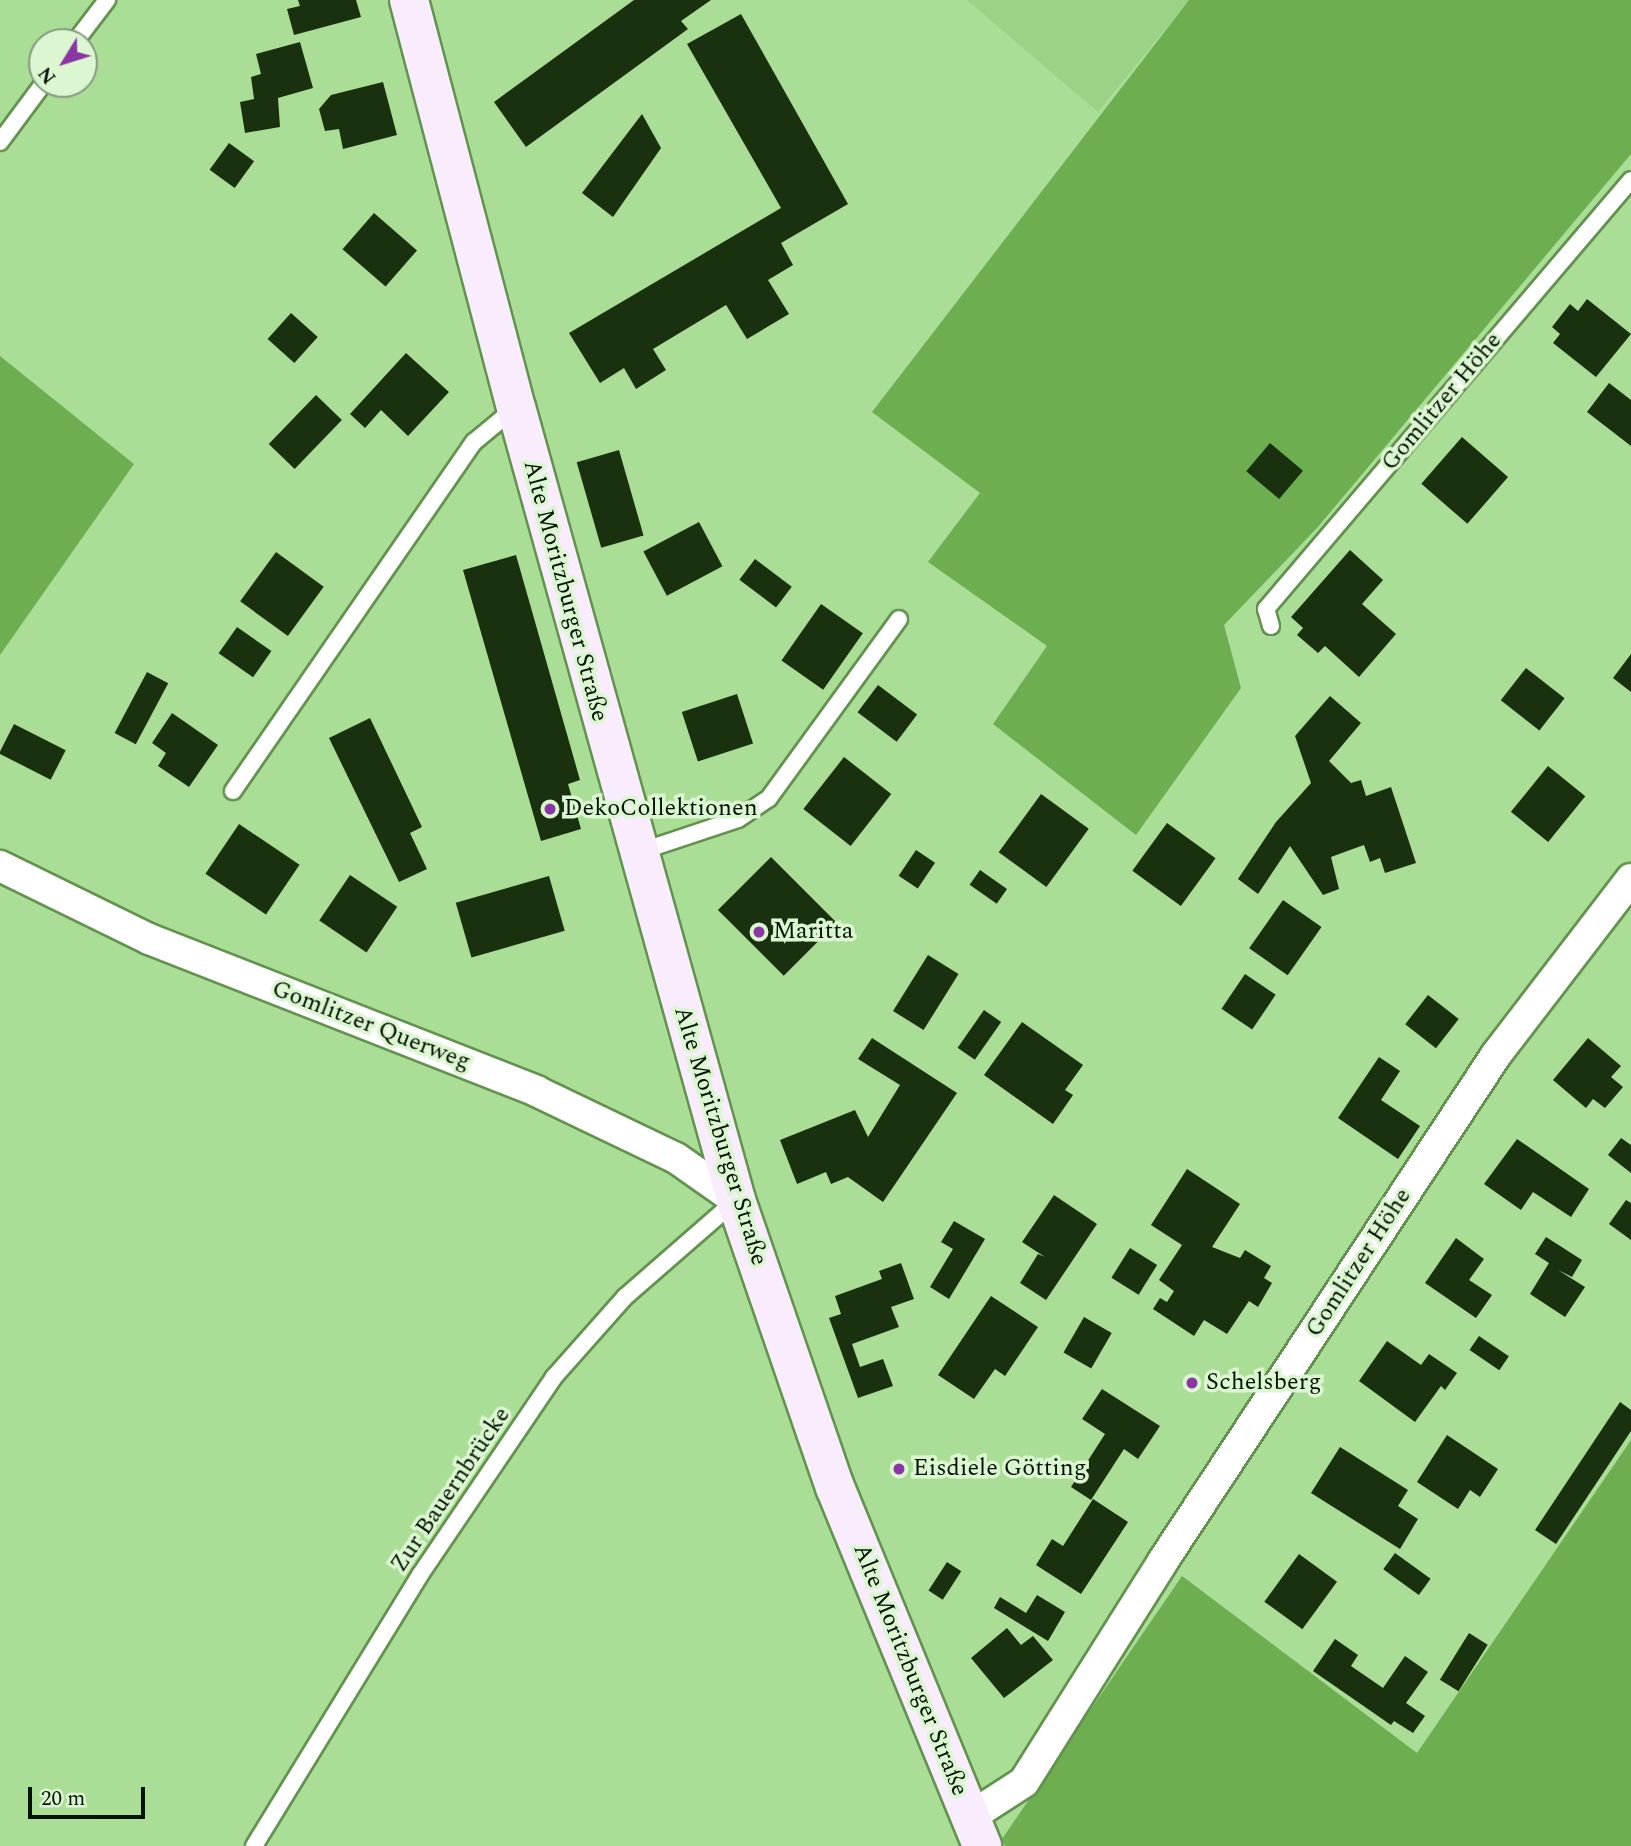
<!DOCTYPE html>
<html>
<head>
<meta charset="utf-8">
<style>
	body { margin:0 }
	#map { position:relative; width:1631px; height:1846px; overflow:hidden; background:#aadd95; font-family:Spectral,serif }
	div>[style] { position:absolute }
	.built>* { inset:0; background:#9cd285 }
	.green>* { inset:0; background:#6daf50 }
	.building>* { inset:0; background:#1a3110; transform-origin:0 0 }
	.roads { filter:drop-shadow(2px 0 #62924e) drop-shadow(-2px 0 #62924e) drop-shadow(0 2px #62924e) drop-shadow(0 -2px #62924e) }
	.lane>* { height:16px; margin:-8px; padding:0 8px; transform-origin:8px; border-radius:8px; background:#fff }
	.street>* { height:30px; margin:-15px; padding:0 15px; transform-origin:15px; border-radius:15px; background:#fff }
	.secondary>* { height:38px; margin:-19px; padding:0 19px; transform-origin:19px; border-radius:19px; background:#f8ecfd }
	.dots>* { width:19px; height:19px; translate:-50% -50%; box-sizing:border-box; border:4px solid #dcf6d2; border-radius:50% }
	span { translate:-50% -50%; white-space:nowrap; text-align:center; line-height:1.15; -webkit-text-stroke:7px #dcf6d2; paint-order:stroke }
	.street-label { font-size:24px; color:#021200 }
	.poi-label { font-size:24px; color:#021200 }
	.left { translate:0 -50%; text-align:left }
	.north { position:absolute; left:28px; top:28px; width:70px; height:70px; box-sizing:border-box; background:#dcf6d2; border:2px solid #859b7e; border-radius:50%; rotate:232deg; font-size:19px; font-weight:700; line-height:28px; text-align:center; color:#021200 }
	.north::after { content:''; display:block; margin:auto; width:24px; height:32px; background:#8a36a4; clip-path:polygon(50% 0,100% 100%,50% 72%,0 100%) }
	.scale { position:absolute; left:28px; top:1787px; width:117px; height:32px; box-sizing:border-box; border:4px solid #021200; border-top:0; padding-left:9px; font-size:21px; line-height:24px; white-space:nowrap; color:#021200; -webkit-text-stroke:5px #dcf6d2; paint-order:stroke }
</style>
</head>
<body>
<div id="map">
	<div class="built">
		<div style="clip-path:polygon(967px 0,1189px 0,1098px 112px)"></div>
	</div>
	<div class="green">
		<div style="clip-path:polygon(1189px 0,1631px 0,1631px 154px,1317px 528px,1224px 625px,1241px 688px,1136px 835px,993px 724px,1047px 646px,928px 562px,980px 493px,872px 412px)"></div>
		<div style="clip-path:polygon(0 356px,134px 464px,0 655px)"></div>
		<div style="clip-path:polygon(1631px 1440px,1631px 1846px,1005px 1846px,1002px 1839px,1182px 1576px,1417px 1753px)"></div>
	</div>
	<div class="building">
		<div style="clip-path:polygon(298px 0,356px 0,361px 17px,294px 35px,287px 9px,300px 6px)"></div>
		<div style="clip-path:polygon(634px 0,711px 0,681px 21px,688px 29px,526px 147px,494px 102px)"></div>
		<div style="clip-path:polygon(741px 14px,848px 204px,781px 243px,793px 265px,768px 280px,789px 314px,747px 339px,726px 305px,653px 349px,666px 370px,636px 389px,624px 368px,600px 383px,569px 333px,781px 208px,687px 44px)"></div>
		<div style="clip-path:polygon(300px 42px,313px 88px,278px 98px,280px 127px,245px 133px,240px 102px,254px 99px,251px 77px,261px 74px,256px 54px)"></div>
		<div style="clip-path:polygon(383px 82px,397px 135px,343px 149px,339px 129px,325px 131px,319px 109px,331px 95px)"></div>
		<div style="clip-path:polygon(642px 114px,661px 148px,613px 217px,582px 193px)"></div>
		<div style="left:229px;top:143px;width:31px;height:33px;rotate:36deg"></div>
		<div style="left:374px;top:213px;width:57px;height:48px;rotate:41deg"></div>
		<div style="clip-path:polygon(1587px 299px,1631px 334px,1596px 377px,1553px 343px,1560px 334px,1552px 327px,1570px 304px,1578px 311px)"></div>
		<div style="left:291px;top:313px;width:36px;height:35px;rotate:42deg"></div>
		<div style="clip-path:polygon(406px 353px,449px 392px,408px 436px,381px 410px,365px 428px,350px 414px)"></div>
		<div style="clip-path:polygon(1609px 383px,1631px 400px,1631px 446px,1587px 412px)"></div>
		<div style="left:316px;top:395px;width:36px;height:68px;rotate:44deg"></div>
		<div style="left:1462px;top:437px;width:61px;height:62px;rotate:41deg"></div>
		<div style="left:1270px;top:443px;width:43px;height:37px;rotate:40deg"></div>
		<div style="left:619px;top:450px;width:89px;height:44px;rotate:74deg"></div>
		<div style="left:699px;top:522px;width:50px;height:63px;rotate:62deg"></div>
		<div style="clip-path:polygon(1350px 550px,1383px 580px,1362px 604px,1396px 634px,1359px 677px,1325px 646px,1318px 653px,1297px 635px,1303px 628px,1291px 617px)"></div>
		<div style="left:276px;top:552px;width:59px;height:61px;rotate:36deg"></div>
		<div style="clip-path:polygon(516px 555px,580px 780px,568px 784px,581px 829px,541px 841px,463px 570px)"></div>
		<div style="left:755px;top:559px;width:46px;height:26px;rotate:37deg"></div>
		<div style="left:821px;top:604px;width:51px;height:69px;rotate:35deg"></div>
		<div style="left:237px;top:627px;width:42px;height:32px;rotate:35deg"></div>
		<div style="clip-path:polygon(1631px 654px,1631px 692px,1613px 678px)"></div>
		<div style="left:1526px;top:668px;width:49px;height:41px;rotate:38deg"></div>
		<div style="left:147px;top:672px;width:24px;height:69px;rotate:28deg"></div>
		<div style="left:878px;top:685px;width:49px;height:34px;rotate:37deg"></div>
		<div style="left:737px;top:694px;width:52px;height:58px;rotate:72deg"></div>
		<div style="clip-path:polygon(1330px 696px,1361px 723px,1329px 761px,1351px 783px,1361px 780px,1366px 796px,1391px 787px,1416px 863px,1385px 873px,1380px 858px,1370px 862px,1364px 845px,1350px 850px,1331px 857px,1339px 889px,1323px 895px,1290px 846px,1258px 894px,1238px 879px,1276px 822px,1311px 783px,1295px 736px)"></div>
		<div style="clip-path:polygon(172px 713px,218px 745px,189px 787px,158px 766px,166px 753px,152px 743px)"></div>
		<div style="clip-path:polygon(370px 718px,422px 827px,410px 833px,427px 869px,399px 882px,329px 738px)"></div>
		<div style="left:14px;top:724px;width:58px;height:33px;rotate:27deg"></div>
		<div style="left:844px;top:757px;width:60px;height:66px;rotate:38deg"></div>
		<div style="left:1548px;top:766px;width:48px;height:59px;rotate:39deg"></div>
		<div style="left:1041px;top:794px;width:59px;height:72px;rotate:36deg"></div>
		<div style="left:1167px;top:823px;width:60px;height:59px;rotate:36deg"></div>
		<div style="left:239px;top:824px;width:73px;height:60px;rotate:34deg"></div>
		<div style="left:916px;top:850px;width:23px;height:31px;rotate:34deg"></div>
		<div style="left:771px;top:857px;width:93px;height:75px;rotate:45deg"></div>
		<div style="left:980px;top:870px;width:33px;height:18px;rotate:35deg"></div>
		<div style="left:350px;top:875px;width:57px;height:55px;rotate:34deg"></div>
		<div style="left:549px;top:876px;width:57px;height:97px;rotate:74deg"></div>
		<div style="left:1283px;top:900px;width:47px;height:59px;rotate:35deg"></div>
		<div style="left:928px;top:955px;width:36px;height:66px;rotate:32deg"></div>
		<div style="left:1245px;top:974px;width:37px;height:42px;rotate:34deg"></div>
		<div style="left:1428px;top:995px;width:39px;height:37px;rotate:38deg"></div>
		<div style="left:984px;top:1010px;width:21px;height:46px;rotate:35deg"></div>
		<div style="clip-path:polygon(1022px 1022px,1083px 1065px,1065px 1090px,1073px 1095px,1053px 1124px,984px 1075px)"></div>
		<div style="clip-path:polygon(872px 1038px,957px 1093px,883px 1202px,848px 1177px,831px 1184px,826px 1172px,797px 1184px,780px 1140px,855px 1110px,868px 1137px,900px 1085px,858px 1059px)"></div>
		<div style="clip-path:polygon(1588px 1038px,1621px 1066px,1611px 1077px,1623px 1087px,1605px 1108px,1593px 1099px,1586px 1108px,1553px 1080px)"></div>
		<div style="clip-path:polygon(1379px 1057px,1400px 1071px,1381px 1100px,1420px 1126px,1398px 1159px,1338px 1118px)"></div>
		<div style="clip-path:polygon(1621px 1138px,1631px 1145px,1631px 1173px,1608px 1155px)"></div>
		<div style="clip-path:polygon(1517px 1139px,1589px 1189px,1571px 1217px,1533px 1192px,1521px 1210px,1484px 1184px)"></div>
		<div style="clip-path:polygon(1187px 1169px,1240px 1204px,1212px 1247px,1240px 1258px,1245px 1250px,1271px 1266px,1264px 1278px,1272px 1283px,1258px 1307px,1249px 1301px,1227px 1334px,1204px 1320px,1194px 1336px,1153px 1309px,1160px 1298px,1167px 1302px,1174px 1291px,1159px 1280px,1182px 1245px,1151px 1225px)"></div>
		<div style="clip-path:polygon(1054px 1195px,1097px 1224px,1046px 1300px,1020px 1283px,1038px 1254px,1045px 1257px,1022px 1242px)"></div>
		<div style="clip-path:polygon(1626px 1200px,1631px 1203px,1631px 1240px,1609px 1224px)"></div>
		<div style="clip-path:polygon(954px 1221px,985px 1239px,949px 1299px,930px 1287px,953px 1249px,941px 1242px)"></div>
		<div style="clip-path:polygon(1546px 1237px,1582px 1260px,1572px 1277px,1558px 1270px,1585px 1287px,1565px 1317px,1530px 1294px,1549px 1263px,1535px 1254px)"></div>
		<div style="clip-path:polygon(1456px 1238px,1484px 1259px,1469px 1280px,1492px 1295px,1476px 1318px,1425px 1283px)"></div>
		<div style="left:1130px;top:1248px;width:32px;height:35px;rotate:32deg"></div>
		<div style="clip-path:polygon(901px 1263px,914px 1299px,891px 1307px,899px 1327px,852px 1344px,860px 1367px,883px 1359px,893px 1386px,858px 1398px,829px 1318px,841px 1314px,835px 1296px,882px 1279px,879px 1271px)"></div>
		<div style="clip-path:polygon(991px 1296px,1038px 1327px,1005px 1376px,995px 1369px,974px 1399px,938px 1375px)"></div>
		<div style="left:1084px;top:1317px;width:32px;height:41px;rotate:30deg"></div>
		<div style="left:1479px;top:1336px;width:36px;height:17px;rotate:34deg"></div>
		<div style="clip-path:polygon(1387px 1341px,1421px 1365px,1429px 1354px,1457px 1373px,1445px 1390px,1441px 1386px,1415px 1422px,1359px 1381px)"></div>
		<div style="clip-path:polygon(1102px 1389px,1160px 1426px,1138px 1459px,1124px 1449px,1091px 1500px,1071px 1487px,1105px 1434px,1082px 1419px)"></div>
		<div style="clip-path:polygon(1620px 1402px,1631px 1410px,1631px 1431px,1556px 1544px,1535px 1530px)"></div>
		<div style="clip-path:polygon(1447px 1435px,1498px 1469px,1480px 1497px,1470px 1490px,1458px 1509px,1417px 1482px)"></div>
		<div style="clip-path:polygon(1340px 1447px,1408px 1490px,1398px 1506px,1418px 1519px,1400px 1549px,1311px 1493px)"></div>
		<div style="clip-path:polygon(1093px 1499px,1128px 1522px,1081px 1594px,1036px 1565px,1052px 1539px,1063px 1546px)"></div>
		<div style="left:1395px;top:1553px;width:44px;height:20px;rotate:36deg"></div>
		<div style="left:1299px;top:1554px;width:47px;height:59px;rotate:36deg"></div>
		<div style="left:947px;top:1562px;width:17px;height:34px;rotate:33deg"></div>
		<div style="clip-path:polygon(1037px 1595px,1065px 1612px,1048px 1641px,994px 1608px,1000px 1597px,1026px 1613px)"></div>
		<div style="clip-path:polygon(1007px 1628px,1021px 1645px,1033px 1636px,1053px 1660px,1004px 1698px,971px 1658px)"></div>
		<div style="left:1469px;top:1633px;width:22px;height:55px;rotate:32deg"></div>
		<div style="clip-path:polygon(1335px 1639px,1358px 1655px,1351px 1666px,1383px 1688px,1405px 1656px,1428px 1672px,1406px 1703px,1425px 1716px,1413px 1733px,1394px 1721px,1391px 1725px,1313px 1671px)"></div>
	</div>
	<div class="roads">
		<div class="lane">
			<div style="left:75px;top:42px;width:53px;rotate:-52.7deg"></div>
			<div style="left:0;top:142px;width:72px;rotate:-53.4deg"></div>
			<div style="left:1271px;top:626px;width:18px;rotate:-106deg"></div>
			<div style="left:1266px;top:609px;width:563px;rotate:-49.61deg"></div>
			<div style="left:233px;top:791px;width:424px;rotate:-55.4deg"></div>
			<div style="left:474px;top:442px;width:53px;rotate:-39.7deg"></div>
			<div style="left:639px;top:852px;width:104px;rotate:-18.4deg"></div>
			<div style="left:738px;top:819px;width:37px;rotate:-34deg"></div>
			<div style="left:769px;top:798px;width:221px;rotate:-54deg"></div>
			<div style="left:254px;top:1846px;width:318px;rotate:-58.5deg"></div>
			<div style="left:420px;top:1575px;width:239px;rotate:-55.9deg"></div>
			<div style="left:554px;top:1377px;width:107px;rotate:-48.4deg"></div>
			<div style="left:625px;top:1297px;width:147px;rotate:-41.1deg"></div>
		</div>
		<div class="street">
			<div style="left:0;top:866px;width:166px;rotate:26.1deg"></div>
			<div style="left:149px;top:939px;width:416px;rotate:21.4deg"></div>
			<div style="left:536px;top:1091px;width:155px;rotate:25.6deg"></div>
			<div style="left:676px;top:1158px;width:73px;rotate:35deg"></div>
			<div style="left:970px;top:1817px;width:64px;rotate:-32.9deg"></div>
			<div style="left:1024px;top:1782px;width:261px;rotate:-57.8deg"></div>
			<div style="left:1163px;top:1561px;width:606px;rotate:-56.65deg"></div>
			<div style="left:1496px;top:1055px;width:222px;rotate:-52.5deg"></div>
		</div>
		<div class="secondary">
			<div style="left:409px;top:0;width:421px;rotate:75.3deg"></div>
			<div style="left:516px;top:407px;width:823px;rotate:74.49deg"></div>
			<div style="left:736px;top:1200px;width:304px;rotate:71deg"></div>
			<div style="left:835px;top:1487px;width:388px;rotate:67.7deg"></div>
		</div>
	</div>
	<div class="dots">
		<div style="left:550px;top:809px;background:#8a36a4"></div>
		<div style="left:759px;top:932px;background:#8a36a4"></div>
		<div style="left:1192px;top:1383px;background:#8a36a4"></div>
		<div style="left:899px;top:1469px;background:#8a36a4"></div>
	</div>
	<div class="street-label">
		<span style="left:1442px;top:402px;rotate:-50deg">Gomlitzer Höhe</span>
		<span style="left:565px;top:591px;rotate:75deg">Alte Moritzburger Straße</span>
		<span style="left:371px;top:1026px;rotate:21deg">Gomlitzer Querweg</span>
		<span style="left:720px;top:1136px;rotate:73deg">Alte Moritzburger Straße</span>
		<span style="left:1359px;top:1263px;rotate:-57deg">Gomlitzer Höhe</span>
		<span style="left:451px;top:1490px;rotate:-56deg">Zur Bauernbrücke</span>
		<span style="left:910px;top:1670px;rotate:68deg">Alte Moritzburger Straße</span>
	</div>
	<div class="poi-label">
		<span class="left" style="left:564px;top:809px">DekoCollektionen</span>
		<span class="left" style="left:773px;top:932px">Maritta</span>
		<span class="left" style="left:1206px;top:1383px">Schelsberg</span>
		<span class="left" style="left:913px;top:1469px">Eisdiele Götting</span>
	</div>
	<div class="north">N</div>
	<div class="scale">20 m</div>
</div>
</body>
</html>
